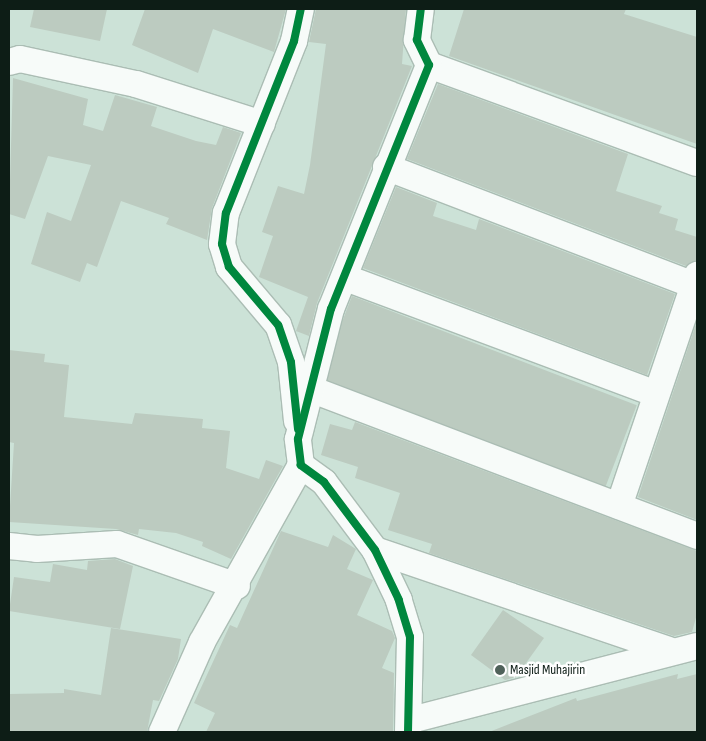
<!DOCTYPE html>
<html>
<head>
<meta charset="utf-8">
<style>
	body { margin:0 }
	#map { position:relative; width:706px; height:741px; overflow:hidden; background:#cce2d7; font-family:"Sofia Sans Condensed",sans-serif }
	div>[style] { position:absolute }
	.building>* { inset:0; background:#bccbc0; transform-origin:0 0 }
	.roads { filter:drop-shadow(1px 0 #abbdb4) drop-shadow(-1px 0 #abbdb4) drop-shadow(0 1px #abbdb4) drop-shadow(0 -1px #abbdb4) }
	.minor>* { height:26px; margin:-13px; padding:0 13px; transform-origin:13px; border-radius:13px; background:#f7fbf9 }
	.cycleway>* { height:8px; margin:-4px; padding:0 4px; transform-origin:4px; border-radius:4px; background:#00873e }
	.dots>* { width:14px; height:14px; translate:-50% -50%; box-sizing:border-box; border:2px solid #fff; border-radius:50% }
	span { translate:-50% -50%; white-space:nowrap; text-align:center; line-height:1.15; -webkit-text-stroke:5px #fff; paint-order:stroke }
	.poi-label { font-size:14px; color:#0d1d16 }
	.left { translate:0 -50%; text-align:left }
	.frame { position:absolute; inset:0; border:10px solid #0d1d16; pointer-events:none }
</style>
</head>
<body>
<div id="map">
	<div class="building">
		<div style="clip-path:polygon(34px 9px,107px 9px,100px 41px,30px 27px)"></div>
		<div style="clip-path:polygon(145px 9px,286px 9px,274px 52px,213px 29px,198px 73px,132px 45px)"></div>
		<div style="clip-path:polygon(316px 9px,406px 9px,402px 64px,412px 66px,317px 303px,309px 336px,296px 331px,308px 297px,259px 277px,273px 236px,262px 232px,278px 186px,304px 194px,310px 165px,326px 44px,309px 42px)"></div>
		<div style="clip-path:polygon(464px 9px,626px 9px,624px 14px,697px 37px,697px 144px,449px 56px)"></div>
		<div style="clip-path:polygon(13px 78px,88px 99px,83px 125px,103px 131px,115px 95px,157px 107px,151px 126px,196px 141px,216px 145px,223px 127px,241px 133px,212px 208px,207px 240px,166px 224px,169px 218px,121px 201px,97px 267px,87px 263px,80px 282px,31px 264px,47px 212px,71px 221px,91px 165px,48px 156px,25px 219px,9px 214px)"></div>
		<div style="clip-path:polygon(438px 84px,628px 154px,616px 191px,662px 206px,659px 213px,678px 219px,675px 230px,697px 237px,697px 260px,686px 266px,407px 159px)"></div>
		<div style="clip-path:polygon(396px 187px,437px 203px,433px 216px,476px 230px,479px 219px,675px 294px,647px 375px,363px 268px)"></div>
		<div style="left:352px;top:296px;width:305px;height:88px;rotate:21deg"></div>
		<div style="clip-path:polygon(697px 321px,697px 520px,638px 497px)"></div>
		<div style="clip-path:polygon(9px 350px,45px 354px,44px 362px,69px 365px,64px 417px,132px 424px,135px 413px,203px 419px,202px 428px,230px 431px,226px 468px,259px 479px,266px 460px,283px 466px,231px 559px,202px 546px,203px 542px,176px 533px,139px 529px,138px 535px,116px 529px,9px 522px,14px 443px,9px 442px)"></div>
		<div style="clip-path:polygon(355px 422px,697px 551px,697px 614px,692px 632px,674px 636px,429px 553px,432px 544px,388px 530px,400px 493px,355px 478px,358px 467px,321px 455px,330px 424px,352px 430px)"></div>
		<div style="clip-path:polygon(281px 531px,328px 547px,333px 535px,356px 549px,347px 569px,373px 580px,357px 615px,392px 631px,395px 638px,382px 668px,394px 673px,393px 732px,206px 732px,215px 713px,194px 703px,230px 625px,237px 628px)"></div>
		<div style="clip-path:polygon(115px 559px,133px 566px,120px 629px,9px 611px,14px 577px,50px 582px,53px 564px,87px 570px,88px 561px)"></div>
		<div style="clip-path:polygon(503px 610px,544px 638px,516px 677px,505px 680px,471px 655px)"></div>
		<div style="clip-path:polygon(111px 628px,181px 639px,178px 659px,159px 701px,153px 700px,147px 732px,9px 732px,9px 694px,64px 693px,64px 689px,101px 695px)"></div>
		<div style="clip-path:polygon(678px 674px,677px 679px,697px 674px,697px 732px,489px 732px,576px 698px,577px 701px)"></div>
	</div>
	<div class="roads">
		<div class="minor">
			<div style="left:9px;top:62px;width:11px;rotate:-15deg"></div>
			<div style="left:20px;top:59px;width:119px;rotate:12.2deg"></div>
			<div style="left:136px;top:84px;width:132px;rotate:17.6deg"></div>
			<div style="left:429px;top:65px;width:285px;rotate:20.1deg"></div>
			<div style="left:386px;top:167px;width:330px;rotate:21deg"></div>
			<div style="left:346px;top:278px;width:331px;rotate:20.5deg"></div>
			<div style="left:313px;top:390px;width:411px;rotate:20.8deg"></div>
			<div style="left:297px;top:421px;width:59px;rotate:-95.8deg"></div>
			<div style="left:291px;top:362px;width:39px;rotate:-109deg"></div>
			<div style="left:278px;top:325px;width:76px;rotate:-130.2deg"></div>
			<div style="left:229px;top:267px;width:24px;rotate:-107deg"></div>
			<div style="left:222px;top:244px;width:31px;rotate:-83deg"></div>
			<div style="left:226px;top:213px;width:185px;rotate:-68.4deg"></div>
			<div style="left:294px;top:41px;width:33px;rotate:-78deg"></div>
			<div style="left:619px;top:506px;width:244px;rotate:-71.3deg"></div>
			<div style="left:9px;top:546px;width:28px;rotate:6deg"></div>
			<div style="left:37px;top:549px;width:80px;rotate:-3.6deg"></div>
			<div style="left:117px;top:544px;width:127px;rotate:19.3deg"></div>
			<div style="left:375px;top:550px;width:310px;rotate:18.8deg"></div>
			<div style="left:411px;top:720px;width:295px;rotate:-14.5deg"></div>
			<div style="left:162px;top:732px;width:98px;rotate:-66deg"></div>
			<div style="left:202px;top:642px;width:203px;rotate:-60.8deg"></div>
			<div style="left:408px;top:732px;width:95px;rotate:-88.8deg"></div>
			<div style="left:410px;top:637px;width:39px;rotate:-107deg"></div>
			<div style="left:399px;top:600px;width:55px;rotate:-115.6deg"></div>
			<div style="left:375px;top:550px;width:85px;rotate:-126.9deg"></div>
			<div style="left:324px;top:482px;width:29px;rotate:-144deg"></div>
			<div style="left:301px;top:465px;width:26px;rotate:-97deg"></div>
			<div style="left:298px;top:439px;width:134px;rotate:-75.8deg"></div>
			<div style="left:331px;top:309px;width:263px;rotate:-68.1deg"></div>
			<div style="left:429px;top:65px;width:28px;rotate:-116deg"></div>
			<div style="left:417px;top:40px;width:31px;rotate:-83deg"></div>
		</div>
	</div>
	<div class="cycleway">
		<div style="left:298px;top:429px;width:67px;rotate:-96deg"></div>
		<div style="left:291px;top:362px;width:39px;rotate:-109deg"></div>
		<div style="left:278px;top:325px;width:76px;rotate:-130.2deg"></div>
		<div style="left:229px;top:267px;width:24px;rotate:-107deg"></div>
		<div style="left:222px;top:244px;width:31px;rotate:-83deg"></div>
		<div style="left:226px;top:213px;width:185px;rotate:-68.4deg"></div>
		<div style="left:294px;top:41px;width:33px;rotate:-78deg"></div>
		<div style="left:408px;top:732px;width:95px;rotate:-88.8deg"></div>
		<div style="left:410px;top:637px;width:39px;rotate:-107deg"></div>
		<div style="left:399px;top:600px;width:55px;rotate:-115.6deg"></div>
		<div style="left:375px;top:550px;width:85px;rotate:-126.9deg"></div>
		<div style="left:324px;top:482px;width:29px;rotate:-144deg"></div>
		<div style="left:301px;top:465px;width:26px;rotate:-97deg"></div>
		<div style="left:298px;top:439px;width:134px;rotate:-75.8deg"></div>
		<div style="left:331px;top:309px;width:263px;rotate:-68.1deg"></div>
		<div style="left:429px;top:65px;width:28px;rotate:-116deg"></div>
		<div style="left:417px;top:40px;width:31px;rotate:-83deg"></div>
	</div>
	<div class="dots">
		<div style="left:500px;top:670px;background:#50625a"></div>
	</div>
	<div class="poi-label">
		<span class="left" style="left:510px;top:670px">Masjid Muhajirin</span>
	</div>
	<div class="frame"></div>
</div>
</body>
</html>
